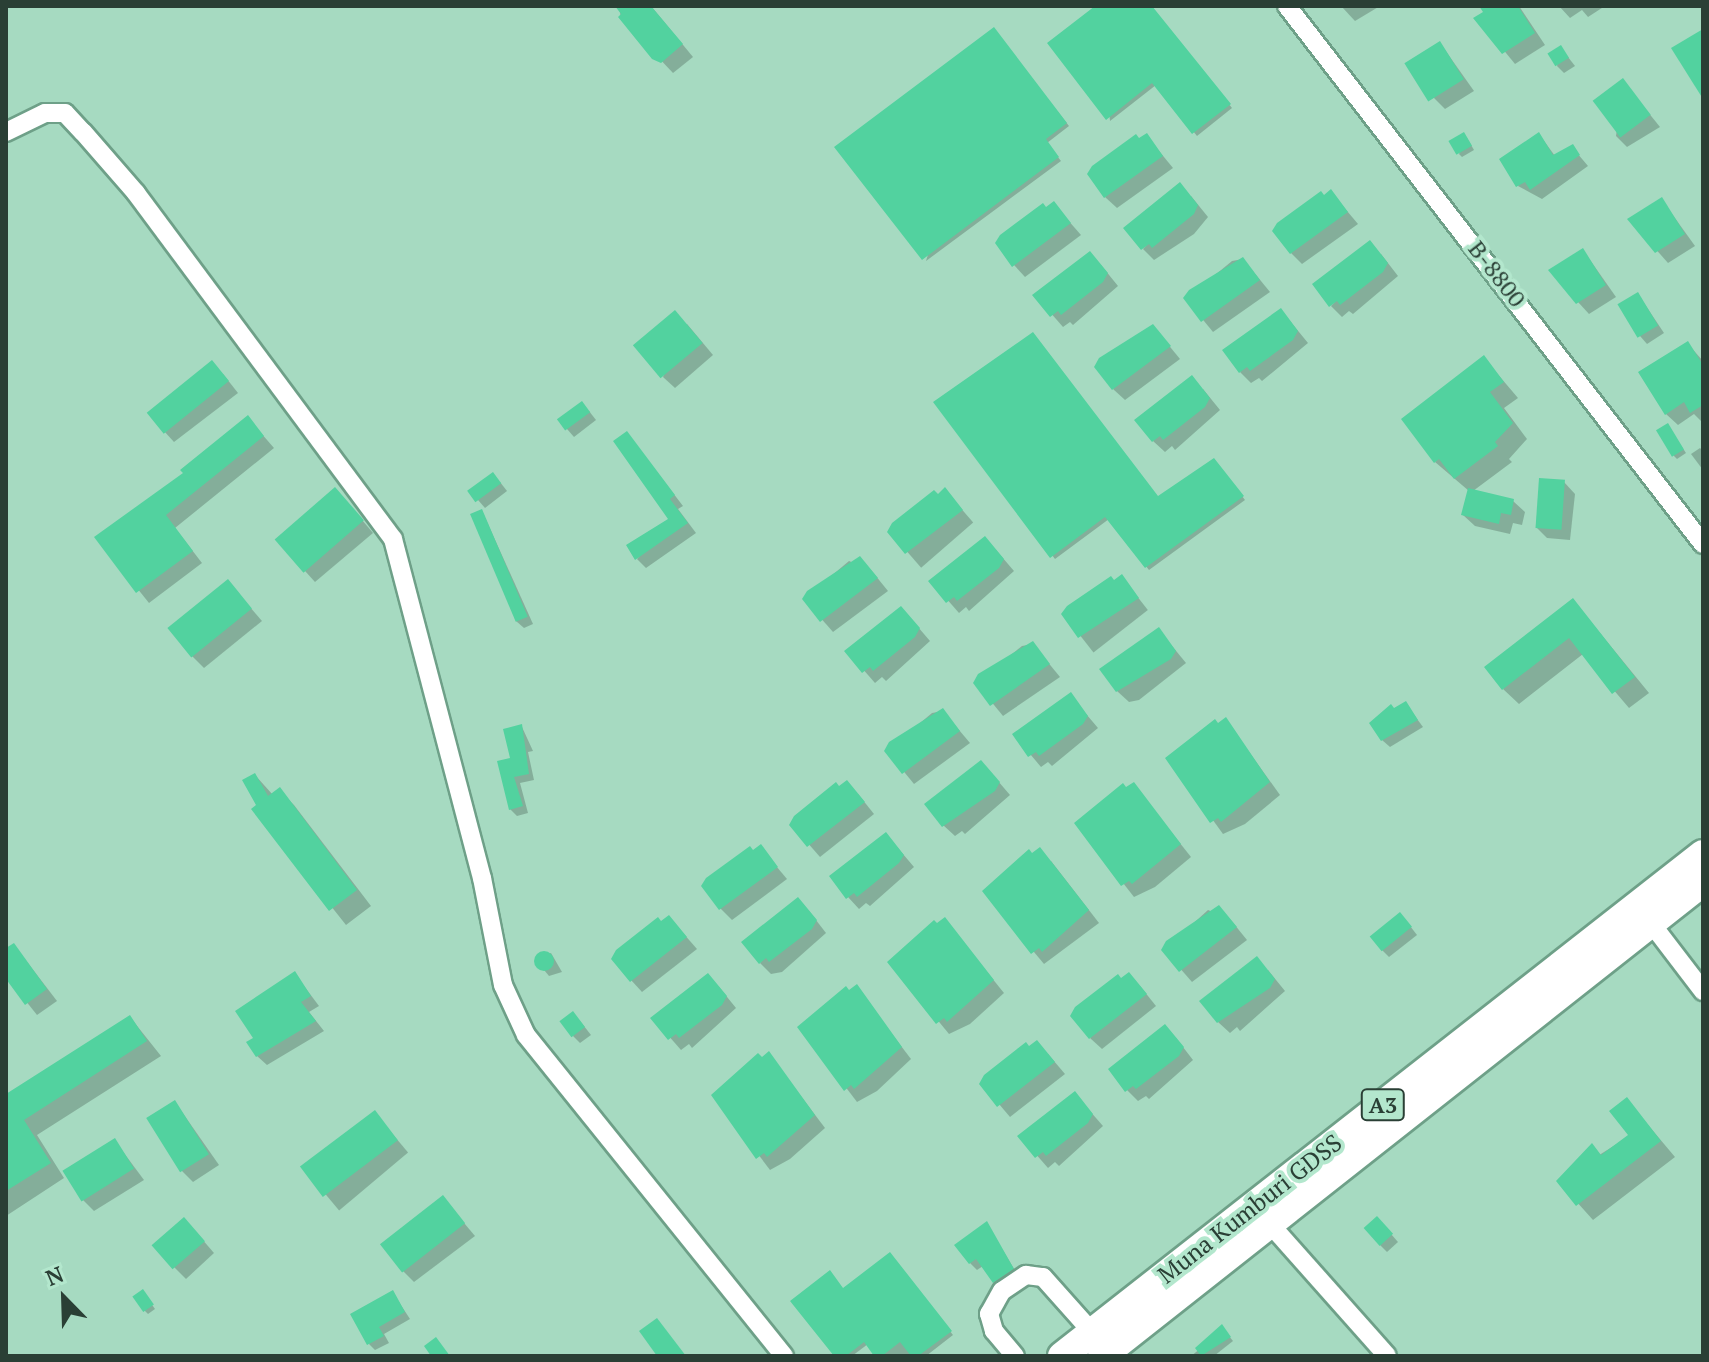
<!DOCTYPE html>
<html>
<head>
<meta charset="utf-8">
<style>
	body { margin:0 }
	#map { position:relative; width:1709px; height:1362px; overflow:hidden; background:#a6dac1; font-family:"PT Serif",serif }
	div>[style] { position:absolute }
	.shadow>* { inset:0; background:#0003; transform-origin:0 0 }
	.building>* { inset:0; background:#52d29f; transform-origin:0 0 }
	.round { border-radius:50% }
	.roads { filter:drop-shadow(2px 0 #6ea088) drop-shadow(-2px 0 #6ea088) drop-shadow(0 2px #6ea088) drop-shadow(0 -2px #6ea088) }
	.minor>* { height:18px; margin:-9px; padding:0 9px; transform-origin:9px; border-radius:9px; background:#fff }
	.highway>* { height:28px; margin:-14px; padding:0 14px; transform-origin:14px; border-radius:14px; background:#fff }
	span { translate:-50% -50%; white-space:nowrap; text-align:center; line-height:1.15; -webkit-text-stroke:8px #b3e7cd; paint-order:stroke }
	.shield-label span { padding:2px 6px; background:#b3e7cd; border:2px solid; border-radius:6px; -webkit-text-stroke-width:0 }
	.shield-label { font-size:22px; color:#2a3f35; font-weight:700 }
	.street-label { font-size:24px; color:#2a3f35 }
	.frame { position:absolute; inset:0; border:8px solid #2a3f35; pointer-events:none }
	.north { position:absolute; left:24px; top:1258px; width:80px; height:80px; -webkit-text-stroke:6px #b3e7cd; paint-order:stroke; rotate:337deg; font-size:22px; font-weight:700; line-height:32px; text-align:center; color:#2a3f35 }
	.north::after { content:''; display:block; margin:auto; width:28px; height:36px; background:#2a3f35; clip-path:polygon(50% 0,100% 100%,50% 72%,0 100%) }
</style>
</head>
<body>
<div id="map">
	<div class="shadow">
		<div style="clip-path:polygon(619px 6px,651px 6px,693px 57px,673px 73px,621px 18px)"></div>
		<div style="clip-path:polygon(1098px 6px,1151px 6px,1232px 108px,1197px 136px,1156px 85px,1110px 121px)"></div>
		<div style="clip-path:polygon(1341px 6px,1380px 6px,1355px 21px)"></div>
		<div style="clip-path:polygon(1497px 6px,1519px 6px,1545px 45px,1515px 64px,1497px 42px)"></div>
		<div style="clip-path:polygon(1559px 6px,1605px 6px,1588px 17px,1582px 10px,1570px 18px)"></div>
		<div style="clip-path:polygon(996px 33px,1069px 126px,1047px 143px,1061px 161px,926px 261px)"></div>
		<div style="clip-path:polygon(1440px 43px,1474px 91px,1445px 109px,1434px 98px)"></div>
		<div style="clip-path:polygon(1561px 48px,1575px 66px,1564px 73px,1557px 66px)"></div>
		<div style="clip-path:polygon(1623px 81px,1660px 127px,1627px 147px,1616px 136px)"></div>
		<div style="clip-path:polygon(1539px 134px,1555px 156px,1572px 147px,1588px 166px,1542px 199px,1518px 186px)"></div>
		<div style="clip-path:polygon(1146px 135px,1173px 168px,1117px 208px,1105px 197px)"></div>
		<div style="clip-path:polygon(1467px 138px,1474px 150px,1462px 157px,1459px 154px)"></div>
		<div style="clip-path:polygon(1331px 192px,1358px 224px,1302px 264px,1291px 253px)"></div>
		<div style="clip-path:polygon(1191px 196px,1208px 217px,1194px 234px,1154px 260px,1143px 249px)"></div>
		<div style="clip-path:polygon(1662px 200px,1695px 246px,1668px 263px,1630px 220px)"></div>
		<div style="clip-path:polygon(1053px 203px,1081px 235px,1025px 277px,1014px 265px)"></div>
		<div style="clip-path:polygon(1583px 250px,1616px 297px,1589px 314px,1578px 302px)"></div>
		<div style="clip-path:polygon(1381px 254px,1398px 276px,1353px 314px,1349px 311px,1342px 317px,1331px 306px)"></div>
		<div style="clip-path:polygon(1243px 259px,1270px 292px,1213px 332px,1186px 299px,1232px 261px)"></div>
		<div style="clip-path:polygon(1101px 265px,1118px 286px,1073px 325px,1070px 322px,1063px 327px,1035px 295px)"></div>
		<div style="clip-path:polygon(1638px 294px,1664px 333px,1647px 344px,1640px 336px)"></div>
		<div style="clip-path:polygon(1281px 310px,1308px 343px,1262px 381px,1259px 378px,1251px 383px,1240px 372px)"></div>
		<div style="clip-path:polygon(687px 324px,713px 355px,675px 388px,663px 377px)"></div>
		<div style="clip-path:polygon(1153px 326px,1180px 359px,1125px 400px,1113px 389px)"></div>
		<div style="clip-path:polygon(1688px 344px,1703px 361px,1703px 423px,1694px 414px,1678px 425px,1666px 414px)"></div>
		<div style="clip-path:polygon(1484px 358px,1518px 398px,1504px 408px,1527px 439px,1509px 459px,1512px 462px,1473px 491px,1513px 501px,1525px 512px,1522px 525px,1513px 523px,1510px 534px,1475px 526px,1463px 515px,1469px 491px,1435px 462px)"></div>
		<div style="clip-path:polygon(223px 374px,238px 393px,174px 442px,163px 430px)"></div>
		<div style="clip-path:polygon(1203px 389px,1220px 410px,1175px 450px,1172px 446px,1165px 452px,1153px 441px)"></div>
		<div style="clip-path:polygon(936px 403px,1158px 499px,1217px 463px,1245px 500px,1149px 570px,1109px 519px,1055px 559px)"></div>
		<div style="clip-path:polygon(589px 411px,596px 420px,574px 437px,560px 421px)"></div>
		<div style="clip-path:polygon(248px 418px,274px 448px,175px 528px,202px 563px,149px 603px,97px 538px,186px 473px)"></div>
		<div style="clip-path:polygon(1670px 429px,1686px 453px,1677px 459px,1674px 456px)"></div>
		<div style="clip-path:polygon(627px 433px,683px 506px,678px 509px,696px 533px,646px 568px,637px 559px,671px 519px)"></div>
		<div style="clip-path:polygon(1700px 448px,1703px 451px,1703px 470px,1691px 454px)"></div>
		<div style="clip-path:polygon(500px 482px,507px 491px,485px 508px,471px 492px)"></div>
		<div style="clip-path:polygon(1564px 482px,1575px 494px,1570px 540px,1547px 538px,1536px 527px)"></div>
		<div style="left:945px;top:490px;width:43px;height:69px;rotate:49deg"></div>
		<div style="clip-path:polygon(346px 501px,373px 533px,315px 582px,276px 539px)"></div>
		<div style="clip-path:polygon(482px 511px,533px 624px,524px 628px,516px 621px)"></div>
		<div style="clip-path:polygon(996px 550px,1014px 571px,969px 611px,966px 607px,959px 613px,931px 581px)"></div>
		<div style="clip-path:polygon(849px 561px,871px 570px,888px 591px,833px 632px,804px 599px)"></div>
		<div style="left:1122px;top:577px;width:42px;height:69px;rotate:52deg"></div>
		<div style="clip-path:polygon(228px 582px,262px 621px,204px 668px,192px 656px)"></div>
		<div style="clip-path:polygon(1573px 600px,1649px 693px,1629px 708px,1583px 654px,1519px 704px,1503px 689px)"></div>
		<div style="clip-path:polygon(912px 620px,930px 641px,886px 681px,882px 677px,875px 683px,847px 651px)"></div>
		<div style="clip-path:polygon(1159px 630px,1186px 663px,1139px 700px,1129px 702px,1117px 691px)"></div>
		<div style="clip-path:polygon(1033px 644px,1060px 677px,1003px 716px,976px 683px,1022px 646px)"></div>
		<div style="clip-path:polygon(1070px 695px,1098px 728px,1052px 766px,1048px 762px,1041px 767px,1014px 735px)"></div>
		<div style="clip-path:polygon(1406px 704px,1423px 727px,1390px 747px,1382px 740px,1395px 710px)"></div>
		<div style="clip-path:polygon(943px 711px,970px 743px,914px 784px,887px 751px,932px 713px)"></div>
		<div style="clip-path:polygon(1226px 720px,1280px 795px,1245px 824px,1223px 834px,1168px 758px)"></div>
		<div style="clip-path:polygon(522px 727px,533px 751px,528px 752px,534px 780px,520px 783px,528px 813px,517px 816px,510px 809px,512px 759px)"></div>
		<div style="clip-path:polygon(992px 774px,1010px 795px,965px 834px,962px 831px,955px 836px,943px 825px)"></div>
		<div style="clip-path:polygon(255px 775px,273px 795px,279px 790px,294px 805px,371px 906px,346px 925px,254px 809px,259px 806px)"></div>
		<div style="clip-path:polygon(1133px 784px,1191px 857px,1155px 887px,1134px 897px,1076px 823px)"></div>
		<div style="clip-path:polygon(858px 794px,874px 814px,820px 857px,792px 825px)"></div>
		<div style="clip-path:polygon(886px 834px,914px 867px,870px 906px,866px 903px,859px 909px,848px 897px)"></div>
		<div style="clip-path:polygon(760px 847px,787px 879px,732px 920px,720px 908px)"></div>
		<div style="clip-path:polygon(1051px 861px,1099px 923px,1044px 964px,984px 892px)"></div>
		<div style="clip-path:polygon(1208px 910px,1230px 919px,1247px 940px,1192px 982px,1164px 950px)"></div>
		<div style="clip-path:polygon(809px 911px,826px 933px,782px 972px,771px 974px,760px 963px)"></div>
		<div style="clip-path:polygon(669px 917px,697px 949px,642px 992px,631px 980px)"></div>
		<div style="clip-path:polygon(945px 920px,1004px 993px,970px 1024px,949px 1034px,890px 962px)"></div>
		<div style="clip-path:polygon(1407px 922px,1417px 935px,1389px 957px,1382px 950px)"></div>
		<div style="clip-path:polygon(14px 945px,57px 1001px,37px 1015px,6px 976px,6px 951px)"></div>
		<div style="clip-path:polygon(551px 953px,562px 972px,549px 976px,535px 959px)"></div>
		<div style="clip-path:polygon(1268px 970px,1285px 991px,1240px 1031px,1237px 1027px,1230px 1033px,1218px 1022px)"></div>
		<div style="clip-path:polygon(295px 974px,319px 1006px,309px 1012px,324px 1031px,267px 1065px,257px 1056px,256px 1039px)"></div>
		<div style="clip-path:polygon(1140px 986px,1156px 1006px,1102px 1049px,1090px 1038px)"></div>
		<div style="clip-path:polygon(719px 987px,736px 1008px,692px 1048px,689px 1044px,681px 1050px,653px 1018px)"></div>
		<div style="clip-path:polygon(856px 987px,911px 1059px,877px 1091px,857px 1102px,800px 1027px)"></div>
		<div style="clip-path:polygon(130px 1017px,161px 1056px,37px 1135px,64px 1178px,6px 1216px,6px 1096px)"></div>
		<div style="clip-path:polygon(580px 1021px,591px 1035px,580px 1043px,573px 1036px)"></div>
		<div style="clip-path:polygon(1176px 1038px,1193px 1060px,1149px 1099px,1146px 1096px,1138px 1101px,1127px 1090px)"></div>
		<div style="clip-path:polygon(769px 1054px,825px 1128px,790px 1159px,770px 1170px,714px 1096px)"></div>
		<div style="clip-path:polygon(1048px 1054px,1065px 1074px,1010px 1117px,982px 1084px)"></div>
		<div style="clip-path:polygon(1075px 1094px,1103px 1126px,1059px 1166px,1055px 1162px,1048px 1168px,1020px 1136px)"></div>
		<div style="clip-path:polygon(1627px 1100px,1675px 1157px,1593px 1220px,1558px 1181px,1631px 1135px)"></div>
		<div style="clip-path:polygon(175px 1102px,219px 1165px,193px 1182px,181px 1170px)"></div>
		<div style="left:374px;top:1112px;width:53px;height:90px;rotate:50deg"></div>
		<div style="clip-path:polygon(115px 1141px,144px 1180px,94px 1211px,83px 1200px)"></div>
		<div style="clip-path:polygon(443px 1198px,475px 1236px,414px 1282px,403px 1271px)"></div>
		<div style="clip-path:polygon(987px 1224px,1019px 1277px,1002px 1289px,983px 1266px,977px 1270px,970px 1263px)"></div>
		<div style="clip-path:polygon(1384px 1226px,1398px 1242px,1387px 1252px,1380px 1245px)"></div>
		<div style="clip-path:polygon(195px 1231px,214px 1253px,186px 1279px,174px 1267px)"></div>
		<div style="clip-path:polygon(893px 1258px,953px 1335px,926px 1356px,877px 1356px,868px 1344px,852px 1356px,836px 1356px,843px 1290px)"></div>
		<div style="clip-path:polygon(393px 1293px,410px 1319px,384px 1334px,389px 1343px,375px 1350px,369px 1344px)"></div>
		<div style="clip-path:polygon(145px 1295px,155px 1309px,148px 1314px,145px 1311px)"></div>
		<div style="clip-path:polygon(1224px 1330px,1233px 1341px,1214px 1356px,1191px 1356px)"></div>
	</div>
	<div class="building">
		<div style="clip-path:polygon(615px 6px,651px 6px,683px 44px,661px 63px,652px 59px,618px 17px,621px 14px)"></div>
		<div style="clip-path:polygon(1095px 6px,1152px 6px,1231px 104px,1192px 134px,1152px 83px,1106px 120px,1047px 43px)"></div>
		<div style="clip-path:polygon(1479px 6px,1518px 6px,1535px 33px,1502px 54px,1473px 18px,1483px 12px)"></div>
		<div style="clip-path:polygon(994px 27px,1067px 123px,1046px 139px,1059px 157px,922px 260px,834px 147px)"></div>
		<div style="clip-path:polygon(1703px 29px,1703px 99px,1671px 48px)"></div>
		<div style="left:1440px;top:41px;width:45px;height:42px;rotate:58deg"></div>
		<div style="left:1561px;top:45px;width:15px;height:16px;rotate:58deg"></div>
		<div style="left:1623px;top:78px;width:46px;height:38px;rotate:53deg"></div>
		<div style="left:1464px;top:132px;width:16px;height:18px;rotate:60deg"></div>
		<div style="clip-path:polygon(1539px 132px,1553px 155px,1573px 144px,1580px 155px,1530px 190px,1525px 182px,1516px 187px,1499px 159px)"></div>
		<div style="clip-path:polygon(1147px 133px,1163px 156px,1104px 198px,1087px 174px,1092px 166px,1136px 134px,1139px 138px)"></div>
		<div style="clip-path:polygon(1180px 182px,1198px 205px,1194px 214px,1152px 248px,1149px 244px,1141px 250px,1123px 228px)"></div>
		<div style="clip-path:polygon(1331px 189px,1348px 212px,1290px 254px,1272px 231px,1277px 223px,1321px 191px,1324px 195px)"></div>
		<div style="clip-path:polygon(1662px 197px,1685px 234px,1655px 253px,1627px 219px)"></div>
		<div style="clip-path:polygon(1054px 201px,1071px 223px,1012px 267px,995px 243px,1000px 235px,1043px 203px,1046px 207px)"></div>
		<div style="clip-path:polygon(1370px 240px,1388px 263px,1383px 272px,1340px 305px,1337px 301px,1329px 307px,1312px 284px)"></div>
		<div style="clip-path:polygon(1583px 248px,1606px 285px,1576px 304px,1548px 270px)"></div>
		<div style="clip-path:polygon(1090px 251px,1108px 273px,1103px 282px,1061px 315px,1058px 311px,1050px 317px,1032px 295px)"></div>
		<div style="clip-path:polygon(1243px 257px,1260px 280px,1201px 322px,1183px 298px,1189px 290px)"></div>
		<div style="left:1638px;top:292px;width:39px;height:24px;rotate:59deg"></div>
		<div style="clip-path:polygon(1281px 308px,1298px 331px,1293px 340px,1250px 371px,1247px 367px,1239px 373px,1222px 350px)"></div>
		<div style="left:675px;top:310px;width:43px;height:55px;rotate:50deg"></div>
		<div style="clip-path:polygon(1153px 324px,1171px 346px,1112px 390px,1094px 367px,1099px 358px)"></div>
		<div style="clip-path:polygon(1033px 332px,1158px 496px,1214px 458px,1244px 496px,1145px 568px,1105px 517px,1050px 558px,933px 402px)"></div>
		<div style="clip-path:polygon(1688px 341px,1703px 365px,1703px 405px,1690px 413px,1684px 402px,1665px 415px,1638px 372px)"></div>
		<div style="clip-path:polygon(1484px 355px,1504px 382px,1490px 392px,1513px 423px,1495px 442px,1498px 446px,1454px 479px,1439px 459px,1434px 463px,1401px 419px)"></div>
		<div style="left:212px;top:360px;width:27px;height:84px;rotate:51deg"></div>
		<div style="clip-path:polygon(1192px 375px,1210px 398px,1205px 407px,1163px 440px,1160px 436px,1152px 442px,1134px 420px)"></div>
		<div style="left:582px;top:401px;width:14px;height:31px;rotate:54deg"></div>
		<div style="clip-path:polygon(248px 415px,264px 436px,166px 515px,193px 551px,136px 593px,94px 537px,183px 473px,180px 470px)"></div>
		<div style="left:1668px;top:423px;width:31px;height:14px;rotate:59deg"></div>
		<div style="clip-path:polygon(627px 431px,675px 495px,670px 499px,688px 523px,635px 560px,626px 545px,668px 519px,613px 441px)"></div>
		<div style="left:493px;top:472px;width:14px;height:32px;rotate:54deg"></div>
		<div style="left:1539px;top:478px;width:26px;height:50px;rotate:4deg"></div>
		<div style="left:335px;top:487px;width:44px;height:80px;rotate:49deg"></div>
		<div style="clip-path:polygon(945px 487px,963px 510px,905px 554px,887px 532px,892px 523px,934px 490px,938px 494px)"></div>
		<div style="clip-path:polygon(1468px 488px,1514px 499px,1511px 515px,1501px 513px,1499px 524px,1461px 515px)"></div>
		<div style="left:482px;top:509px;width:117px;height:13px;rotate:67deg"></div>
		<div style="clip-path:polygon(985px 536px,1004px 559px,999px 568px,957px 601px,954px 597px,946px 603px,928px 581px)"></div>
		<div style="clip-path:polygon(860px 556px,878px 578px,820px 622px,802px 599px,807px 591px)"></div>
		<div style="clip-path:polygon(1122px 574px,1139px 598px,1078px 638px,1061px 614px,1067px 606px,1111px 576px,1114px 580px)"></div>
		<div style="left:228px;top:579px;width:38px;height:78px;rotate:51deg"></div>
		<div style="clip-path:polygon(1573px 598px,1635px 677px,1612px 694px,1569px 638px,1502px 690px,1484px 667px)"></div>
		<div style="clip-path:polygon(901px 606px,920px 628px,915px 637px,873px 671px,870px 667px,862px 673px,844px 651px)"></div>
		<div style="clip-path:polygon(1159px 627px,1176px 651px,1171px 659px,1116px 692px,1099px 669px)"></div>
		<div style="clip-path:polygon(1033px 641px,1050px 664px,990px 706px,973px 683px,978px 674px)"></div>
		<div style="clip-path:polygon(1071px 692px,1088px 716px,1083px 724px,1039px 756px,1036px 752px,1028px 757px,1012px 734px)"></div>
		<div style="clip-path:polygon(1406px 701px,1418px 720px,1381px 741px,1369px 723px,1391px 704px,1394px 708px)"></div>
		<div style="clip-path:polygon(943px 708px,960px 731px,902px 774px,884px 751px,889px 742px)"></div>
		<div style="clip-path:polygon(1226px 717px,1270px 782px,1221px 822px,1218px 818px,1210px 823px,1165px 758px,1215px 719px,1218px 723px)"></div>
		<div style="clip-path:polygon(522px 724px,529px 774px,514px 777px,523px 806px,509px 810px,497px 761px,510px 758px,503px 729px)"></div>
		<div style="clip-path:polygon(981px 760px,1000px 782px,995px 791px,942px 827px,924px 804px)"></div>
		<div style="clip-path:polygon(255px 773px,268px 796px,280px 787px,357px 890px,329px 911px,251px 809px,256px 805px,242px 780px)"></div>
		<div style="clip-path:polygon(847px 780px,865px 802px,807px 847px,789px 825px,794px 816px,836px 782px,839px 786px)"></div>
		<div style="clip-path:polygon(1134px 782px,1181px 844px,1132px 884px,1129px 881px,1121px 886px,1074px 823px,1123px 783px,1126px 787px)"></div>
		<div style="clip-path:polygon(886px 832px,904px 855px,899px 863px,857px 897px,854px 893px,846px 899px,829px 876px)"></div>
		<div style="clip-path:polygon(761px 844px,778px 867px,719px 910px,701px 886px,706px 878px,750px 846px,753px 850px)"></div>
		<div style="clip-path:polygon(1040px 847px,1089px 910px,1042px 952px,1039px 948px,1031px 954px,982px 891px,1029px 849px,1032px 853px)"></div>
		<div style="clip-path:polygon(798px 897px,817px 920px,812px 929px,769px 962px,766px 958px,759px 964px,741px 942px)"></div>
		<div style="clip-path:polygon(1219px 905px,1237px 927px,1179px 972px,1161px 950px,1166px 941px)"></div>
		<div style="left:1400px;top:912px;width:19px;height:39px;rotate:51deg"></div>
		<div style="clip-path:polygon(669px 915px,687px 937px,630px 982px,611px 959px,616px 950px,658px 917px,661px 921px)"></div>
		<div style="clip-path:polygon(945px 917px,994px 980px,947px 1022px,944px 1018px,936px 1024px,887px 962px,934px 920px,937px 923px)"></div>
		<div style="clip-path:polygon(14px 943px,47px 989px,25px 1005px,6px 979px,6px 948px)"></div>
		<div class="round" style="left:534px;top:951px;width:20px;height:20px"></div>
		<div style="clip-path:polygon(1257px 956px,1275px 979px,1270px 988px,1217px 1023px,1199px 1001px)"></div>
		<div style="clip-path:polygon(295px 971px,311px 996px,301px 1002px,316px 1021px,256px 1057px,246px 1042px,253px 1038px,235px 1011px)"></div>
		<div style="clip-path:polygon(1129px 972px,1147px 994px,1089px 1039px,1070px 1016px,1075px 1007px,1118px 974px,1121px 978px)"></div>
		<div style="clip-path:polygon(708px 973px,727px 996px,722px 1005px,679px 1038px,676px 1034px,668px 1040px,650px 1018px)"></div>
		<div style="clip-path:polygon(857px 984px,902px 1047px,854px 1089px,851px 1085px,844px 1091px,797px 1027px,846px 986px,849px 990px)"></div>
		<div style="left:573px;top:1011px;width:20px;height:17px;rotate:53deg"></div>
		<div style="clip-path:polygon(130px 1015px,147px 1041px,24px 1120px,51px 1163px,6px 1191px,6px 1094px)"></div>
		<div style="clip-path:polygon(1165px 1024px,1184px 1047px,1179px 1056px,1136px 1089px,1133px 1086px,1125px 1092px,1108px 1069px)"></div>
		<div style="clip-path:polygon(1037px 1040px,1055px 1062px,997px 1107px,979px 1084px,984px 1075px,1026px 1042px,1029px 1046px)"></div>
		<div style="clip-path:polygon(769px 1051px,815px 1115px,767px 1157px,764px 1153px,756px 1159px,711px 1095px,758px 1053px,762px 1057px)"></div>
		<div style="clip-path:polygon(1075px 1091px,1093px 1114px,1088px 1123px,1046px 1156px,1043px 1152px,1035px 1158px,1017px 1136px)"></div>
		<div style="clip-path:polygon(1627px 1097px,1661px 1141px,1576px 1206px,1556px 1181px,1592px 1143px,1601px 1155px,1628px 1135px,1609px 1111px)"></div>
		<div style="left:175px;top:1100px;width:64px;height:34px;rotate:58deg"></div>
		<div style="left:375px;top:1110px;width:38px;height:94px;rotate:53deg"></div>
		<div style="left:115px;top:1138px;width:36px;height:62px;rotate:58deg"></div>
		<div style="left:443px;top:1195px;width:36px;height:80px;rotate:52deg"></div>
		<div style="left:1377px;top:1216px;width:24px;height:18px;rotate:48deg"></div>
		<div style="left:184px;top:1217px;width:32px;height:43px;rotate:49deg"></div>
		<div style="clip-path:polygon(987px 1221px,1014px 1269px,993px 1283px,976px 1259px,969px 1264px,954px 1245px)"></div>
		<div style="clip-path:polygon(890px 1252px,952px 1331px,918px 1356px,911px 1356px,900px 1342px,882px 1356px,874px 1356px,864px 1342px,846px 1356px,834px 1356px,790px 1301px,830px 1270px,843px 1288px)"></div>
		<div style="left:143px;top:1289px;width:19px;height:13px;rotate:55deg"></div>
		<div style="clip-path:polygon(393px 1290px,405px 1312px,379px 1327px,384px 1336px,367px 1345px,350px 1314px)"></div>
		<div style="clip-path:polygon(657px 1318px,686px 1356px,657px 1356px,639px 1331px)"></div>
		<div style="clip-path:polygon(1222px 1324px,1231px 1337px,1201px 1356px,1195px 1348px)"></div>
		<div style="clip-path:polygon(436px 1337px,450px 1356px,431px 1356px,424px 1346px)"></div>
	</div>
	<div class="roads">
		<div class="minor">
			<div style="left:1287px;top:6px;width:680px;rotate:52.29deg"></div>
			<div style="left:6px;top:132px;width:43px;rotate:-26deg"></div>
			<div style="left:45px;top:113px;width:20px"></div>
			<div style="left:65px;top:113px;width:26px;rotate:47deg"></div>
			<div style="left:83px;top:132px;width:81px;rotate:49deg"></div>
			<div style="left:136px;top:193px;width:431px;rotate:53.4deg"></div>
			<div style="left:393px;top:539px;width:350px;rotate:75.3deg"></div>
			<div style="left:482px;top:878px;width:109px;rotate:78.9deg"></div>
			<div style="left:503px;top:985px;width:55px;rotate:65.3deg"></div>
			<div style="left:526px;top:1035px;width:412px;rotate:51.2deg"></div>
			<div style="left:1651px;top:923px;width:86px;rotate:52.6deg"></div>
			<div style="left:1270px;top:1224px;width:176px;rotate:48.4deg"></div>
			<div style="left:1015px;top:1356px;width:33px;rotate:-130deg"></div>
			<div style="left:994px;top:1331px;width:18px;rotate:-106deg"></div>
			<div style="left:989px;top:1314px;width:26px;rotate:-61deg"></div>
			<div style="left:1002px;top:1291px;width:29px;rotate:-34deg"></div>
			<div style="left:1026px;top:1275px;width:17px;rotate:7deg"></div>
			<div style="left:1043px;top:1277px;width:74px;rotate:48.3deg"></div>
		</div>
		<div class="highway">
			<div style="left:1062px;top:1356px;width:814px;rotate:-38.07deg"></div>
			<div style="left:1102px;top:1356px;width:765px;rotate:-38.26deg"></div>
		</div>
	</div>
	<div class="shield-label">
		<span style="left:1383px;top:1105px">A3</span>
	</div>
	<div class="street-label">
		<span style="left:1497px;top:274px;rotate:52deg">B-8800</span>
		<span style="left:1250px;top:1209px;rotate:-38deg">Muna Kumburi GDSS</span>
	</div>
	<div class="frame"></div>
	<div class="north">N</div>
</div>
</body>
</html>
